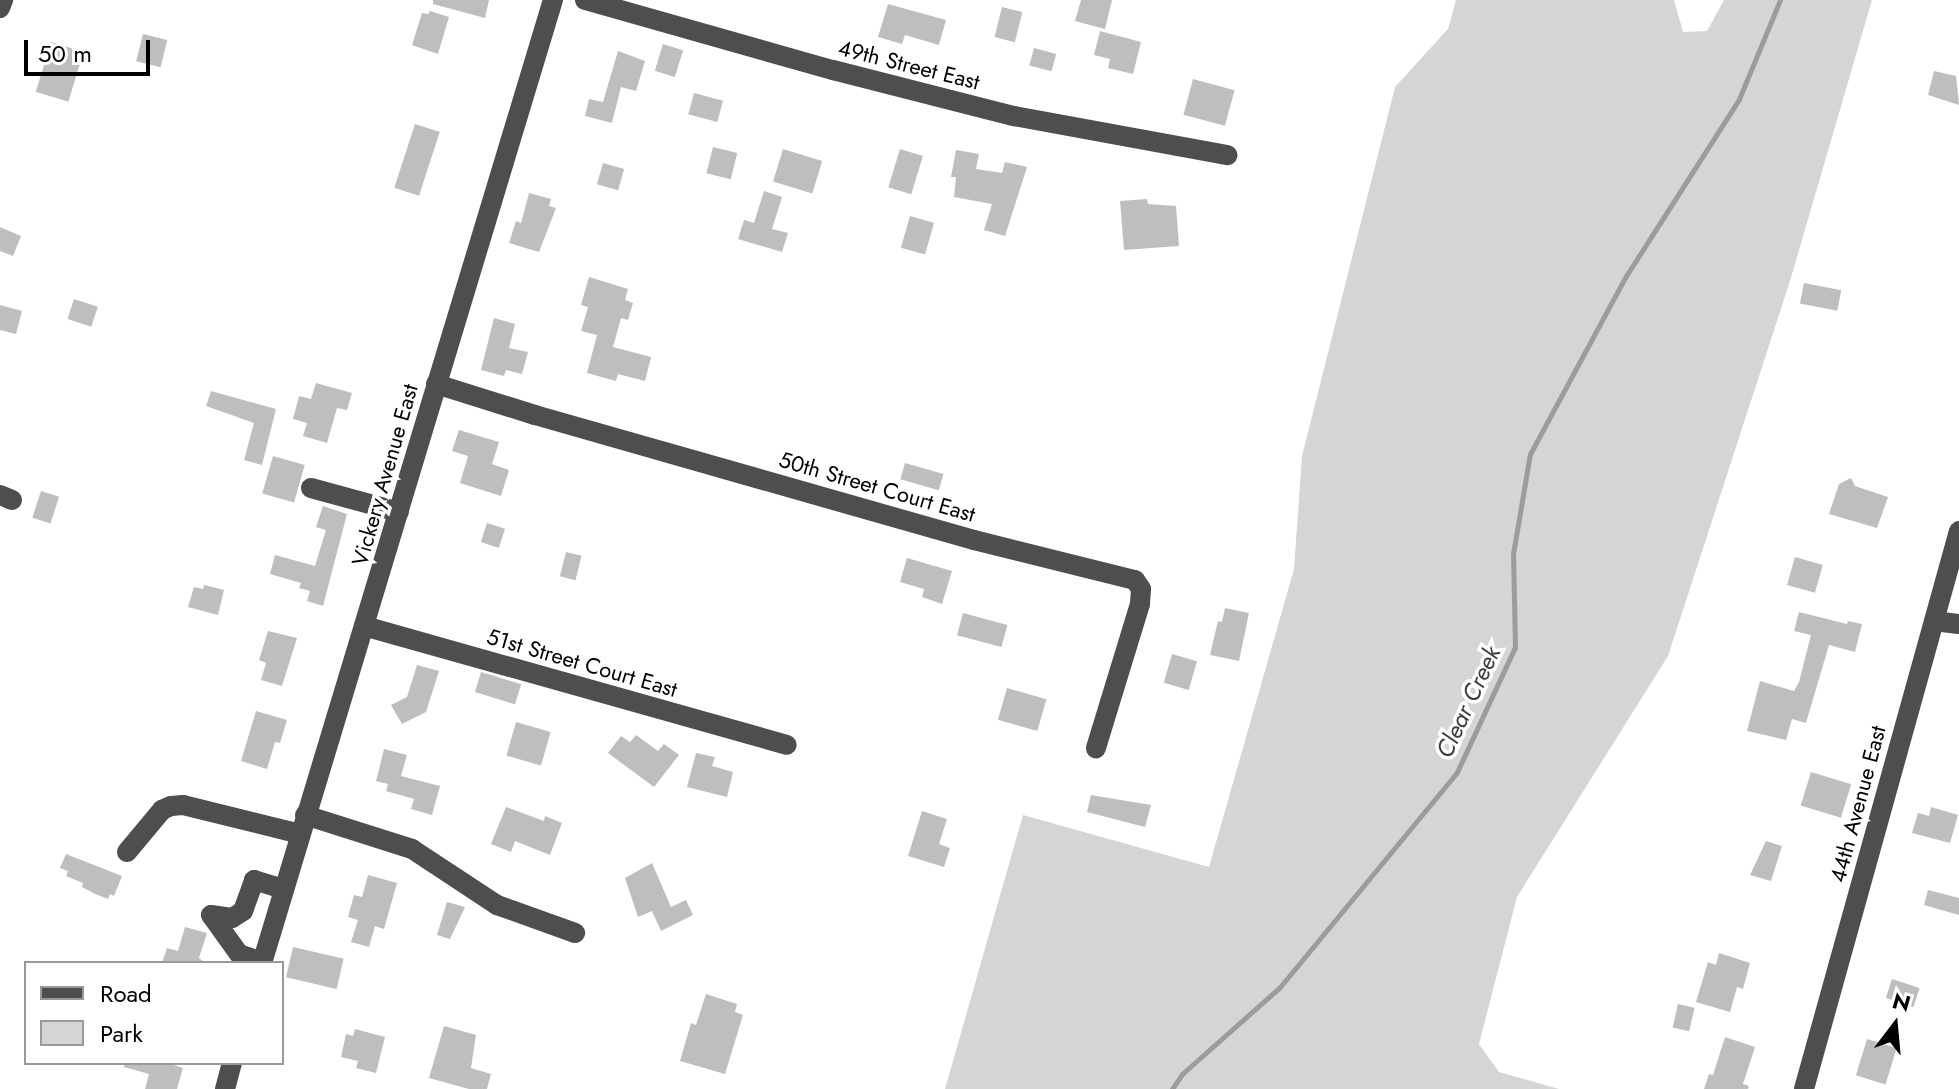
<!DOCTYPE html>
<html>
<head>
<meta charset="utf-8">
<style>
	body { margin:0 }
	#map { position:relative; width:1959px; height:1089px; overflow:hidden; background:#fff; font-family:Jost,sans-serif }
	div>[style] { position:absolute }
	.green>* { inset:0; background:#d5d5d5 }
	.stream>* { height:5px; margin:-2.5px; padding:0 2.5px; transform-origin:2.5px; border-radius:2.5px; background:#9c9c9c }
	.building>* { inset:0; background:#bebebe; transform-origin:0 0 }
	.minor>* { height:20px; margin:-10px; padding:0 10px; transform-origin:10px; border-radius:10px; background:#4e4e4e }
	span { translate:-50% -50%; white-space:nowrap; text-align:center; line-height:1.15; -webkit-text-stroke:7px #fff; paint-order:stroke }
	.street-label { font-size:22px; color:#000 }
	.water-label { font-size:24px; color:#3d3d3d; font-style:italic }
	.legend { position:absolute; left:24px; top:961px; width:260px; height:104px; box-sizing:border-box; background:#fff; border:2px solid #999; margin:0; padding:10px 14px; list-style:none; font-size:24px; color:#000 }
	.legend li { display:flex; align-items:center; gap:16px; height:40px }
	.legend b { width:40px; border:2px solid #999 }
	.north { position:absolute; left:1855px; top:985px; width:80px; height:80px; -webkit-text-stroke:6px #fff; paint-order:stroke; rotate:16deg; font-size:22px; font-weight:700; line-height:32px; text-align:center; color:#000 }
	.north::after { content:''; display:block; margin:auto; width:28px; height:36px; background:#000; clip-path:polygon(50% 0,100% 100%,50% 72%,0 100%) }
	.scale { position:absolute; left:24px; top:40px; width:126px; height:36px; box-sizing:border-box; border:4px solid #000; border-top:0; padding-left:10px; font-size:24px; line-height:28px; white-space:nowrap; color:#000; -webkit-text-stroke:6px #fff; paint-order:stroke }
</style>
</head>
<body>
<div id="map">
	<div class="green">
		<div style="clip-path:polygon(1456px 0,1674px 0,1683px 32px,1707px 31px,1724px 0,1872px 0,1790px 281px,1668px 656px,1517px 897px,1479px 1044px,1499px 1072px,1559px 1089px,945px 1089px,1023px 815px,1209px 867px,1294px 569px,1302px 456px,1395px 87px,1448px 29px)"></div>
	</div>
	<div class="stream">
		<div style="left:1172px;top:1089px;width:18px;rotate:-56deg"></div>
		<div style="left:1182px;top:1074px;width:131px;rotate:-41.6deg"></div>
		<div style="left:1280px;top:987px;width:278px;rotate:-50.5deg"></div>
		<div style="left:1457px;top:772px;width:138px;rotate:-65.1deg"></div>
		<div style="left:1515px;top:647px;width:93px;rotate:-91.2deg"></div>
		<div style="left:1513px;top:554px;width:101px;rotate:-80.4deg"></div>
		<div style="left:1530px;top:454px;width:202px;rotate:-61.7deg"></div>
		<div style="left:1626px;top:276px;width:210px;rotate:-57.4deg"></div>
		<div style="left:1739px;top:99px;width:107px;rotate:-67.5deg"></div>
	</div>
	<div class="building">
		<div style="clip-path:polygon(433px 0,489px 0,485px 18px,433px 4px)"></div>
		<div style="clip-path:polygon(1081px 0,1112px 0,1105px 29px,1075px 21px)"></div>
		<div style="clip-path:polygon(888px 4px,946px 20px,939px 45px,905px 35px,902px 44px,878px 37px)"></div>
		<div style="left:1002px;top:7px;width:21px;height:31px;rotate:14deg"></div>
		<div style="clip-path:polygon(430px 11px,449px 17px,438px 54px,412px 45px,422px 13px,428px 14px)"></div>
		<div style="clip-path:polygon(1100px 31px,1141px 42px,1133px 74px,1108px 68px,1110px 59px,1094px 55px)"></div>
		<div style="left:143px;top:34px;width:25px;height:28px;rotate:14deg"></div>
		<div style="left:51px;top:42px;width:34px;height:52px;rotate:17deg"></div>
		<div style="left:663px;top:44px;width:21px;height:28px;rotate:17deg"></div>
		<div style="left:1034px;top:48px;width:23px;height:18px;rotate:15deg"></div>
		<div style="clip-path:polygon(618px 51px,645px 61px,636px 91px,621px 87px,612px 123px,585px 116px,589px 99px,603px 102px)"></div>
		<div style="clip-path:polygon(1934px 71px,1956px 76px,1959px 105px,1928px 95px)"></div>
		<div style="left:1193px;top:79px;width:43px;height:37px;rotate:15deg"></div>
		<div style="left:694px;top:93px;width:30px;height:22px;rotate:15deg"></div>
		<div style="left:415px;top:124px;width:26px;height:67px;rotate:18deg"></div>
		<div style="left:713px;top:147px;width:25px;height:27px;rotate:14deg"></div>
		<div style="left:783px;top:149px;width:41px;height:34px;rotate:17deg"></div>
		<div style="left:900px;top:149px;width:24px;height:40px;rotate:17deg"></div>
		<div style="clip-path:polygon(956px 150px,979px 154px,976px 169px,1002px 173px,1005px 162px,1027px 167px,1005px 236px,984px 230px,992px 204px,954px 197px,956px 177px,951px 177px)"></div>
		<div style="left:603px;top:163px;width:22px;height:22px;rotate:16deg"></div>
		<div style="clip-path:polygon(764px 191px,782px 197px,772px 229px,788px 233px,782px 252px,738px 239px,744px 220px,754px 223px)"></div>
		<div style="clip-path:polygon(529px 193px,551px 199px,549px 206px,556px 208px,539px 252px,509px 243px,516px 221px,521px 223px)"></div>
		<div style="clip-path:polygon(1147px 199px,1148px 204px,1176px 206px,1179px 246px,1124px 250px,1120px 201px)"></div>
		<div style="left:910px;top:216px;width:25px;height:33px;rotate:16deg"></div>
		<div style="clip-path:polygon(0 227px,21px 236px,13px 256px,0 251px)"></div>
		<div style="clip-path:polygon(589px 277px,628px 289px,625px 300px,633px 303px,628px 320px,621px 318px,613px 347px,651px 357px,645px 381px,618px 374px,616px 381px,587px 373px,597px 335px,581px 331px,588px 307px,581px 305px)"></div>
		<div style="left:1804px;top:283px;width:38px;height:21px;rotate:11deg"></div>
		<div style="left:74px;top:299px;width:25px;height:21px;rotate:18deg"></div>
		<div style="clip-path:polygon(0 305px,22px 311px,16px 334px,0 330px)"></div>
		<div style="clip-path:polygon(494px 318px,515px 324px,509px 348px,528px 352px,522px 374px,506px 370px,504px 376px,481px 370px)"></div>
		<div style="clip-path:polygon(316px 383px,352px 393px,347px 410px,337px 408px,327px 443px,303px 436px,307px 423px,293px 419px,299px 396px,311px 399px)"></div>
		<div style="clip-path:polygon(211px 391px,276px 409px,262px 465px,244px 460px,254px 423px,206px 406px)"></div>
		<div style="clip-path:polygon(459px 430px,499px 442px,492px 464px,509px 470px,501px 496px,460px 483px,468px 456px,452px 451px)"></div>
		<div style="left:273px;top:456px;width:33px;height:39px;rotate:16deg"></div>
		<div style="left:905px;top:463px;width:40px;height:17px;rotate:16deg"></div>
		<div style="clip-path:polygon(1851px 478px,1855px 486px,1888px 497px,1877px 528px,1829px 514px,1839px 484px)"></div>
		<div style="left:41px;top:491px;width:19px;height:28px;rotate:18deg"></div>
		<div style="clip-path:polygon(323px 506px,347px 514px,323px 606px,307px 601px,310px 591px,299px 588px,301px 583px,270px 574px,275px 555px,315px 566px,326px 530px,316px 527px)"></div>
		<div style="left:487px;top:523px;width:19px;height:20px;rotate:18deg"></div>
		<div style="left:566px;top:552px;width:16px;height:25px;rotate:14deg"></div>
		<div style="left:1795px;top:557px;width:29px;height:29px;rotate:16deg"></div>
		<div style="clip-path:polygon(907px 558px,952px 571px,942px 604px,922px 597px,924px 589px,900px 582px)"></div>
		<div style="clip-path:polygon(204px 585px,224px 590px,218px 615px,188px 607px,194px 587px,203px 589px)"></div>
		<div style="clip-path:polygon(1225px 608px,1249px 613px,1239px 661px,1210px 655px,1218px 621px,1222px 622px)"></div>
		<div style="clip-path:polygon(1799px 612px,1847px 624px,1848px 621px,1862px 624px,1855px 652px,1829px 645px,1806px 723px,1792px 719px,1786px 740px,1747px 731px,1760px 681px,1794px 691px,1799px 682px,1811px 635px,1794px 631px)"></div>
		<div style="left:963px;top:613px;width:46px;height:23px;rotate:15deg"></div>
		<div style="clip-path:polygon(268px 631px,297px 638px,282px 686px,261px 680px,266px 663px,259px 660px)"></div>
		<div style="left:1172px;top:654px;width:26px;height:30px;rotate:16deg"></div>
		<div style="clip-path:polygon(417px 665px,439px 671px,426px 712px,402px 724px,391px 705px,407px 697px)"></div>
		<div style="left:481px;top:672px;width:42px;height:21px;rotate:17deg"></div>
		<div style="left:1007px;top:688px;width:41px;height:33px;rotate:16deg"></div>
		<div style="clip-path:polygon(256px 711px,287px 720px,280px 743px,275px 742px,267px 769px,241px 761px)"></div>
		<div style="left:516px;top:722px;width:36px;height:35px;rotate:16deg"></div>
		<div style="clip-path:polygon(636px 735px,658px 751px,664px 744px,679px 755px,654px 787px,608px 753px,621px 736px,630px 742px)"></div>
		<div style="clip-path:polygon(384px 749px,407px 755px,401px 776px,440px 786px,432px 815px,411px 809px,414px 799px,386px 791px,388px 784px,376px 781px)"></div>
		<div style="clip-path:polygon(696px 753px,715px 757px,712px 766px,733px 772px,727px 797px,687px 787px)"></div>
		<div style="left:1811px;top:772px;width:42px;height:35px;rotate:17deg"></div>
		<div style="clip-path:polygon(1091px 795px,1151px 805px,1145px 827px,1087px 812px)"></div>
		<div style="clip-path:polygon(506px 807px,544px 821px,545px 816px,562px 823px,550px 855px,515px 841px,511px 852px,491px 844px)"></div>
		<div style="clip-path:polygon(1931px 807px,1958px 815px,1950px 843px,1912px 833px,1918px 813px,1929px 816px)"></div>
		<div style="clip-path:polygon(922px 811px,947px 819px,939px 844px,950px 848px,944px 867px,908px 856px)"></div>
		<div style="clip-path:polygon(1766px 841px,1782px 846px,1771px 881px,1750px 875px)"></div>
		<div style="clip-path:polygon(66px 854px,122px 876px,114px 896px,110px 894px,108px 899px,95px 894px,82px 887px,83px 883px,66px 876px,68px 871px,60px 868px)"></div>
		<div style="clip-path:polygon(652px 863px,671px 907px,686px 900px,693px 915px,661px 931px,652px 911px,638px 917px,625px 878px)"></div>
		<div style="clip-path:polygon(368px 875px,397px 883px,384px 929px,375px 926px,369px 947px,351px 942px,358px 920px,348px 917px,354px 895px,362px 897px)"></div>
		<div style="clip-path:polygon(1928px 890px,1959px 898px,1959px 915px,1924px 905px)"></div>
		<div style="clip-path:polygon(447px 902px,465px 907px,450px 939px,437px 935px)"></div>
		<div style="clip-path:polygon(185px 927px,207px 933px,199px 958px,205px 963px,162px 963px,167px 948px,178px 951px)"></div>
		<div style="left:293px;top:947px;width:52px;height:31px;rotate:13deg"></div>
		<div style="clip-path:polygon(1719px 953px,1750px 963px,1743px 989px,1737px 987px,1730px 1012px,1696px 1002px,1708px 962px,1716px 965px)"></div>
		<div style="left:1892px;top:979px;width:29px;height:20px;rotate:18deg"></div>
		<div style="clip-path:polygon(706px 994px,737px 1004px,735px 1012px,743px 1015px,725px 1074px,680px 1061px,691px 1023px,696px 1025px)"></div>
		<div style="left:1678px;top:1004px;width:17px;height:24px;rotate:13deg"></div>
		<div style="clip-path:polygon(444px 1026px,476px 1035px,471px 1068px,491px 1074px,487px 1089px,469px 1089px,429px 1078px)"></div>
		<div style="clip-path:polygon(355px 1029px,385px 1037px,376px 1073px,356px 1068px,358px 1061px,341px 1057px,346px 1034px,353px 1036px)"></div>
		<div style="clip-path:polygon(1725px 1037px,1755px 1047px,1743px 1084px,1749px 1086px,1748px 1089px,1704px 1089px,1709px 1074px,1713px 1075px)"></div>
		<div style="left:1867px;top:1039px;width:31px;height:38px;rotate:17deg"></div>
		<div style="clip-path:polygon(125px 1063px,168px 1063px,183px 1068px,177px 1089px,145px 1089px,149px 1074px,124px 1067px)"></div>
	</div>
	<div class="minor">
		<div style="left:585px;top:0;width:258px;rotate:15.8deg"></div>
		<div style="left:833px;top:70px;width:187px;rotate:14.3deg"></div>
		<div style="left:1014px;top:116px;width:217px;rotate:10.4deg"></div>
		<div style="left:0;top:8px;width:9px;rotate:-69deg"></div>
		<div style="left:436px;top:384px;width:104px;rotate:17.4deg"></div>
		<div style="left:535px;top:415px;width:456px;rotate:15.9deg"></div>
		<div style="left:974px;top:540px;width:166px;rotate:14deg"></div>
		<div style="left:1135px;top:580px;width:11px;rotate:56deg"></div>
		<div style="left:1141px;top:589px;width:15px;rotate:94deg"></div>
		<div style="left:1140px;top:604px;width:151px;rotate:107deg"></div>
		<div style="left:311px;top:488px;width:91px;rotate:15.3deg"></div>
		<div style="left:0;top:495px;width:13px;rotate:23deg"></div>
		<div style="left:1934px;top:621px;width:25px;rotate:7deg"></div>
		<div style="left:364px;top:626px;width:439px;rotate:15.7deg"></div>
		<div style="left:305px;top:815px;width:112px;rotate:17.6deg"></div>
		<div style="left:412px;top:849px;width:102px;rotate:33.4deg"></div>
		<div style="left:497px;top:905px;width:83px;rotate:19.7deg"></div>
		<div style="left:127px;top:852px;width:55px;rotate:-50.2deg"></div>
		<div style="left:162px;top:810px;width:10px;rotate:-24deg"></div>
		<div style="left:171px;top:806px;width:12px;rotate:-5deg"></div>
		<div style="left:183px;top:805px;width:121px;rotate:13.9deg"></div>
		<div style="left:262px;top:962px;width:24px;rotate:-161deg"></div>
		<div style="left:239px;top:954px;width:48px;rotate:-125.7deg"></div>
		<div style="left:211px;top:915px;width:21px;rotate:8deg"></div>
		<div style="left:232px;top:918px;width:13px;rotate:-32deg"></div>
		<div style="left:243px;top:911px;width:33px;rotate:-70deg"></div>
		<div style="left:254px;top:880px;width:31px;rotate:17deg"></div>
		<div style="left:262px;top:963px;width:1006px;rotate:-73.19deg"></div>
		<div style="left:225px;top:1089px;width:27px;rotate:-75deg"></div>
		<div style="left:1804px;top:1089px;width:579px;rotate:-74.48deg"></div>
	</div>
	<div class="street-label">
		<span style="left:909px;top:65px;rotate:14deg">49th Street East</span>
		<span style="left:385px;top:475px;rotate:-74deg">Vickery Avenue East</span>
		<span style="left:877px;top:487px;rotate:16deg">50th Street Court East</span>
		<span style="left:582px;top:663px;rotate:16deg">51st Street Court East</span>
		<span style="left:1858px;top:804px;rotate:-75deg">44th Avenue East</span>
	</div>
	<div class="water-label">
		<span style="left:1468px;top:702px;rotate:-65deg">Clear Creek</span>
	</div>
	<ul class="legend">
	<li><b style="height:10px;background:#4e4e4e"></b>Road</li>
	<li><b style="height:22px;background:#d5d5d5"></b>Park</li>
	</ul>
	<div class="north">N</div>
	<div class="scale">50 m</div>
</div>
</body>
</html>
